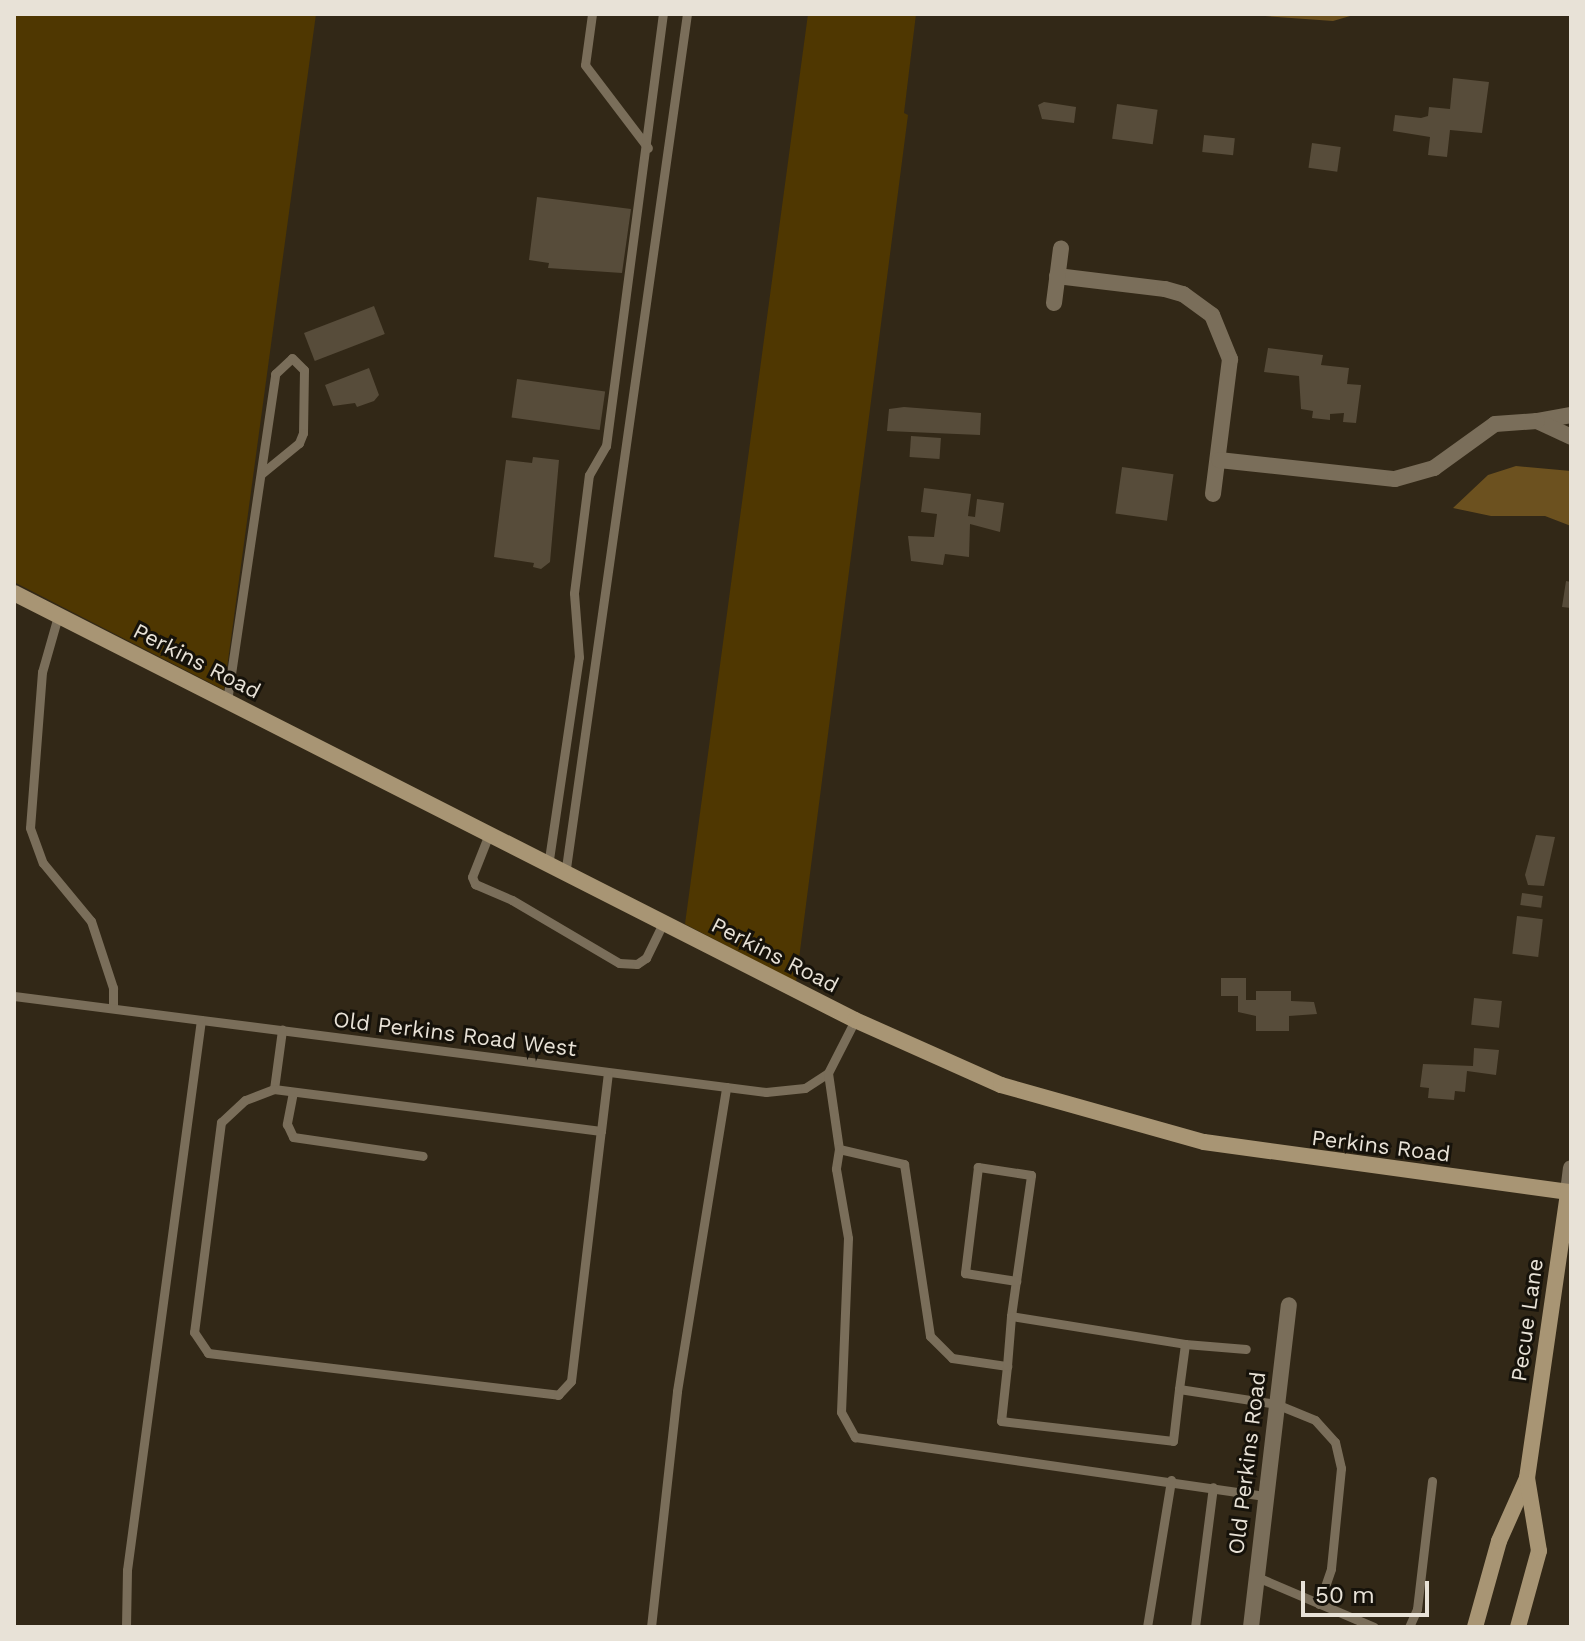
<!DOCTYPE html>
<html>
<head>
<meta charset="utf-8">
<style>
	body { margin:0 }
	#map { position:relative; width:1585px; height:1641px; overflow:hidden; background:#322817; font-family:"Work Sans",sans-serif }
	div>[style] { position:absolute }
	.green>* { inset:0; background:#4f3701 }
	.water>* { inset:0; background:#6c511f }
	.building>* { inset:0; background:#574c3a; transform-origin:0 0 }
	.service>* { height:9px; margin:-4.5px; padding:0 4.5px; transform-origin:4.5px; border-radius:4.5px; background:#7a6e5a }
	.minor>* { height:16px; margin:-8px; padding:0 8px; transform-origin:8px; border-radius:8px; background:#7a6e5a }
	.tertiary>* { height:16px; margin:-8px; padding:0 8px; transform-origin:8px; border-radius:8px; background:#7a6e5a }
	.secondary>* { height:16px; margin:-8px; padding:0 8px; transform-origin:8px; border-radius:8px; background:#a89574 }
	span { translate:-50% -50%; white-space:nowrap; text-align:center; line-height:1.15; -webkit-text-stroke:6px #16120a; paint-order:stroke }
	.street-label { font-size:22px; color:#e8e2d7 }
	.frame { position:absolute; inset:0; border:16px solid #e8e2d7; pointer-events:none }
	.scale { position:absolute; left:1301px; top:1581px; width:128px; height:36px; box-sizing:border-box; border:4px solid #e8e2d7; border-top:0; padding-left:10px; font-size:24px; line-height:28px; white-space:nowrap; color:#e8e2d7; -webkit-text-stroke:6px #16120a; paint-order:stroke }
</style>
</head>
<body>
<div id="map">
	<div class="green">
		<div style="clip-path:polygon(14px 14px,316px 14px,224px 690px,14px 582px)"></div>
		<div style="clip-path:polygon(808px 14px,916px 14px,904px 113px,908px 115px,796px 982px,685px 924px)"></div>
	</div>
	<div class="water">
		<div style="clip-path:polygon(1237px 14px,1357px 14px,1333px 21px)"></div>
		<div style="clip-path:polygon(1516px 466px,1571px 471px,1571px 526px,1545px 516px,1491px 516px,1453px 508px,1488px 475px)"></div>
	</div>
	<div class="building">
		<div style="clip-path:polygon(1453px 78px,1489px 82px,1482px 133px,1450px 130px,1447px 157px,1428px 155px,1430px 137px,1393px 131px,1395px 115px,1421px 118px,1428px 116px,1429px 107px,1450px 109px)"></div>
		<div style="clip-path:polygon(1044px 102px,1076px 107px,1074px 123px,1042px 119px,1038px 105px)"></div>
		<div style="left:1117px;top:104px;width:41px;height:35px;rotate:8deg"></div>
		<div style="left:1204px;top:135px;width:31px;height:17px;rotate:6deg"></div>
		<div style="left:1312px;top:143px;width:29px;height:25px;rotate:8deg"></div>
		<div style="clip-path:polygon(537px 197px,631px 209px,622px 273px,548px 268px,549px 263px,529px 260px)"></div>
		<div style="left:374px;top:306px;width:30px;height:75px;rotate:69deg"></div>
		<div style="clip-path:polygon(1268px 348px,1323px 355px,1321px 365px,1349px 368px,1347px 384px,1361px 385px,1356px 423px,1343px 422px,1344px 413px,1330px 414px,1330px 420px,1312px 418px,1313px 411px,1301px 409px,1299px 376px,1264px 372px)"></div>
		<div style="clip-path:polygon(369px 368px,379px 395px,374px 401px,357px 407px,355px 403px,333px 406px,325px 385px)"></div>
		<div style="left:517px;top:379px;width:89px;height:39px;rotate:8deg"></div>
		<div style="clip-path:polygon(904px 407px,981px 413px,980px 435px,887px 431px,889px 409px)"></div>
		<div style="left:911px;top:436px;width:30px;height:21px;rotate:4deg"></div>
		<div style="clip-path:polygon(533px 457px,559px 460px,550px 562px,541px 569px,533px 567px,534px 563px,494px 557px,506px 460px,532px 463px)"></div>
		<div style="left:1122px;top:467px;width:52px;height:47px;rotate:8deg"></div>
		<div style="clip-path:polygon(924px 488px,971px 494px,968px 516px,975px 517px,977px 499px,1004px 503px,1000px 532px,970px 524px,969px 557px,945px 554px,943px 565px,911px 561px,908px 536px,934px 537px,937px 514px,921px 512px)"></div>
		<div style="clip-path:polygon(1566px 581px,1571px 582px,1571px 608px,1562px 607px)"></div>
		<div style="clip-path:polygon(1536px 835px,1555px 837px,1544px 886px,1528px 885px,1525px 875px)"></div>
		<div style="left:1522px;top:893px;width:21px;height:12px;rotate:8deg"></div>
		<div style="left:1517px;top:916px;width:26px;height:38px;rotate:7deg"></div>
		<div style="clip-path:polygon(1221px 978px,1246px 978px,1246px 1000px,1256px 1000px,1256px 991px,1291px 991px,1291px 1001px,1314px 1002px,1317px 1014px,1289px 1016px,1289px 1031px,1256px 1031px,1256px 1016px,1238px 1012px,1238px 996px,1221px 996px)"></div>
		<div style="left:1474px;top:998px;width:28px;height:27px;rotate:6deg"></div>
		<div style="clip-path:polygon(1474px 1048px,1499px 1050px,1496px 1075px,1467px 1071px,1465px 1092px,1455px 1091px,1454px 1100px,1428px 1098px,1429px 1088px,1420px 1087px,1423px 1064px,1473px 1066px)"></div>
	</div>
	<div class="service">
		<div style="left:592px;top:14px;width:51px;rotate:97.8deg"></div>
		<div style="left:585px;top:65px;width:104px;rotate:52.8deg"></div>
		<div style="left:58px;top:616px;width:58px;rotate:105.9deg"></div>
		<div style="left:42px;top:672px;width:156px;rotate:94.4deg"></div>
		<div style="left:30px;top:828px;width:37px;rotate:70deg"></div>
		<div style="left:43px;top:863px;width:75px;rotate:50.4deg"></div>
		<div style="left:91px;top:921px;width:71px;rotate:71.8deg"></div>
		<div style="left:113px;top:988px;width:20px;rotate:90deg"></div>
		<div style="left:227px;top:701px;width:331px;rotate:-81.6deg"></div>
		<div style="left:275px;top:374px;width:23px;rotate:-43deg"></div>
		<div style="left:292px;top:358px;width:17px;rotate:45deg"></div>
		<div style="left:304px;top:370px;width:63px;rotate:90.9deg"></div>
		<div style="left:303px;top:433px;width:11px;rotate:112deg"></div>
		<div style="left:299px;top:443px;width:49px;rotate:140.8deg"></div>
		<div style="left:489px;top:834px;width:46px;rotate:111.6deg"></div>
		<div style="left:472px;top:877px;width:8px;rotate:67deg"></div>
		<div style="left:475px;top:884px;width:40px;rotate:23.4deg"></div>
		<div style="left:512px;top:900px;width:124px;rotate:30.5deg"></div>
		<div style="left:619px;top:963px;width:18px;rotate:3deg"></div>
		<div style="left:637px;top:964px;width:11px;rotate:-34deg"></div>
		<div style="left:646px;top:958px;width:39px;rotate:-64deg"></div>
		<div style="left:548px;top:866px;width:211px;rotate:-81.6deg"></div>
		<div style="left:579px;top:657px;width:64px;rotate:-94.5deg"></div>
		<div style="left:574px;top:593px;width:119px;rotate:-82.8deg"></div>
		<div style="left:589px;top:475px;width:34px;rotate:-60deg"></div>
		<div style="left:606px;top:446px;width:436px;rotate:-82.5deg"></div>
		<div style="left:565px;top:875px;width:870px;rotate:-81.94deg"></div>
		<div style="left:14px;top:996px;width:758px;rotate:7.28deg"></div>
		<div style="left:766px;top:1092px;width:39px;rotate:-6deg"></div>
		<div style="left:805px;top:1088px;width:27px;rotate:-33deg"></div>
		<div style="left:828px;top:1073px;width:59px;rotate:-63deg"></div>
		<div style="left:828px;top:1073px;width:77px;rotate:81.8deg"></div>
		<div style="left:839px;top:1149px;width:67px;rotate:13deg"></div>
		<div style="left:904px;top:1164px;width:174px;rotate:81.4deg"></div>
		<div style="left:930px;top:1336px;width:31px;rotate:45deg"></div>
		<div style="left:952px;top:1358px;width:56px;rotate:8.3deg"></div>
		<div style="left:1007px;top:1366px;width:55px;rotate:96.2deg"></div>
		<div style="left:1001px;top:1421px;width:173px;rotate:6.6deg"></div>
		<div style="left:1173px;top:1441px;width:52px;rotate:-83.4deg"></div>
		<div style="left:1179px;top:1389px;width:98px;rotate:8.8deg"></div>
		<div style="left:1276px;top:1404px;width:42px;rotate:22.3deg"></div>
		<div style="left:1315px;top:1420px;width:30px;rotate:48deg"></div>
		<div style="left:1335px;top:1442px;width:27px;rotate:77deg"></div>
		<div style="left:1341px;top:1468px;width:101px;rotate:95.7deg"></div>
		<div style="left:1331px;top:1569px;width:37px;rotate:109deg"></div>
		<div style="left:274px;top:1089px;width:60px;rotate:-82.3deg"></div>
		<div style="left:293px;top:1092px;width:33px;rotate:101deg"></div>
		<div style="left:287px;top:1124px;width:14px;rotate:65deg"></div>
		<div style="left:293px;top:1137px;width:131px;rotate:8.3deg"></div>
		<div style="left:601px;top:1131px;width:330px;rotate:-172.7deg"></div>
		<div style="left:274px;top:1089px;width:31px;rotate:159deg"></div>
		<div style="left:245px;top:1100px;width:33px;rotate:137deg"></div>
		<div style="left:221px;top:1122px;width:212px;rotate:97.3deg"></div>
		<div style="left:194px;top:1332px;width:25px;rotate:56deg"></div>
		<div style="left:208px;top:1353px;width:353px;rotate:6.8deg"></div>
		<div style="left:558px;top:1395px;width:19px;rotate:-47deg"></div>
		<div style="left:571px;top:1381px;width:252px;rotate:-83.2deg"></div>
		<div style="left:601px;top:1131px;width:59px;rotate:-83.2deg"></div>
		<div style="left:839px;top:1149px;width:20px;rotate:99deg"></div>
		<div style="left:836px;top:1169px;width:70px;rotate:80.1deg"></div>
		<div style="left:848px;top:1238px;width:174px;rotate:92.3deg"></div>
		<div style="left:841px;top:1412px;width:29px;rotate:61deg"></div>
		<div style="left:855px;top:1437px;width:414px;rotate:8.2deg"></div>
		<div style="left:1011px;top:1316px;width:35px;rotate:-82deg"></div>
		<div style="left:1016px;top:1281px;width:107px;rotate:-81.9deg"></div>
		<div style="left:1031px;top:1175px;width:54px;rotate:-171.4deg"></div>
		<div style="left:978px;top:1167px;width:107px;rotate:97deg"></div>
		<div style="left:965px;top:1273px;width:52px;rotate:8.9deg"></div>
		<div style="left:1185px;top:1344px;width:61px;rotate:4.7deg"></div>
		<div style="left:1007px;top:1366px;width:50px;rotate:-85.4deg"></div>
		<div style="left:1011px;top:1316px;width:176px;rotate:9.1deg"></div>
		<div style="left:1185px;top:1344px;width:45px;rotate:97.6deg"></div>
		<div style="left:1257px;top:1577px;width:127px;rotate:23.1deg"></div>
		<div style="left:126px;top:1627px;width:57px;rotate:-89deg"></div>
		<div style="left:127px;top:1570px;width:555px;rotate:-82.34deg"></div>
		<div style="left:651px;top:1627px;width:237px;rotate:-83.7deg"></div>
		<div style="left:677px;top:1391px;width:308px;rotate:-80.8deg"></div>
		<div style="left:1147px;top:1627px;width:149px;rotate:-80.7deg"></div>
		<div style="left:1195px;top:1627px;width:141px;rotate:-82.7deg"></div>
		<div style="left:1409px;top:1627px;width:20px;rotate:-66deg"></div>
		<div style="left:1417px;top:1609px;width:129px;rotate:-83.3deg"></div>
	</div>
	<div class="minor">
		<div style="left:1057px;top:276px;width:109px;rotate:6.9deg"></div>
		<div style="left:1165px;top:289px;width:19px;rotate:16deg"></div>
		<div style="left:1183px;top:294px;width:36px;rotate:36deg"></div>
		<div style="left:1212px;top:315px;width:48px;rotate:67.8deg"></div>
		<div style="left:1230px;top:359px;width:136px;rotate:97.2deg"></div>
		<div style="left:1054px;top:303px;width:55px;rotate:-82.7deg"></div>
		<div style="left:1571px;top:415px;width:35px;rotate:170deg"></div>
		<div style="left:1537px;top:421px;width:38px;rotate:25deg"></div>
		<div style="left:1219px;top:460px;width:177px;rotate:6.2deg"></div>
		<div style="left:1395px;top:479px;width:41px;rotate:-15.8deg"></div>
		<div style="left:1434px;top:468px;width:75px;rotate:-35.8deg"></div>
		<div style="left:1495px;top:424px;width:42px;rotate:-4.1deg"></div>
		<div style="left:1251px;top:1627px;width:324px;rotate:-83.3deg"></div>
	</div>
	<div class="tertiary">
		<div style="left:1568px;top:1192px;width:24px;rotate:-83deg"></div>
	</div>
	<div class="secondary">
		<div style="left:14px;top:593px;width:943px;rotate:26.92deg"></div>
		<div style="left:855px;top:1020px;width:160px;rotate:24deg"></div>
		<div style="left:1001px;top:1085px;width:211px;rotate:15.7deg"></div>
		<div style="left:1204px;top:1142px;width:370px;rotate:7.8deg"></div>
		<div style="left:1475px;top:1627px;width:89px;rotate:-74.4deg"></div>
		<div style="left:1499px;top:1541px;width:69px;rotate:-66deg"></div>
		<div style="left:1527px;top:1478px;width:289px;rotate:-81.8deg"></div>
		<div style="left:1518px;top:1627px;width:79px;rotate:-74.6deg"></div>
		<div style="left:1539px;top:1551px;width:74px;rotate:-99.3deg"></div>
	</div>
	<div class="street-label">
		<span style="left:197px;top:661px;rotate:27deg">Perkins Road</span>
		<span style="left:775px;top:955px;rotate:27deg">Perkins Road</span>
		<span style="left:455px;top:1034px;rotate:7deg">Old Perkins Road West</span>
		<span style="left:1381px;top:1146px;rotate:7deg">Perkins Road</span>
		<span style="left:1527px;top:1320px;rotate:-82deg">Pecue Lane</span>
		<span style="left:1247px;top:1463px;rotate:-83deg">Old Perkins Road</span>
	</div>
	<div class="frame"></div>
	<div class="scale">50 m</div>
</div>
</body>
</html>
